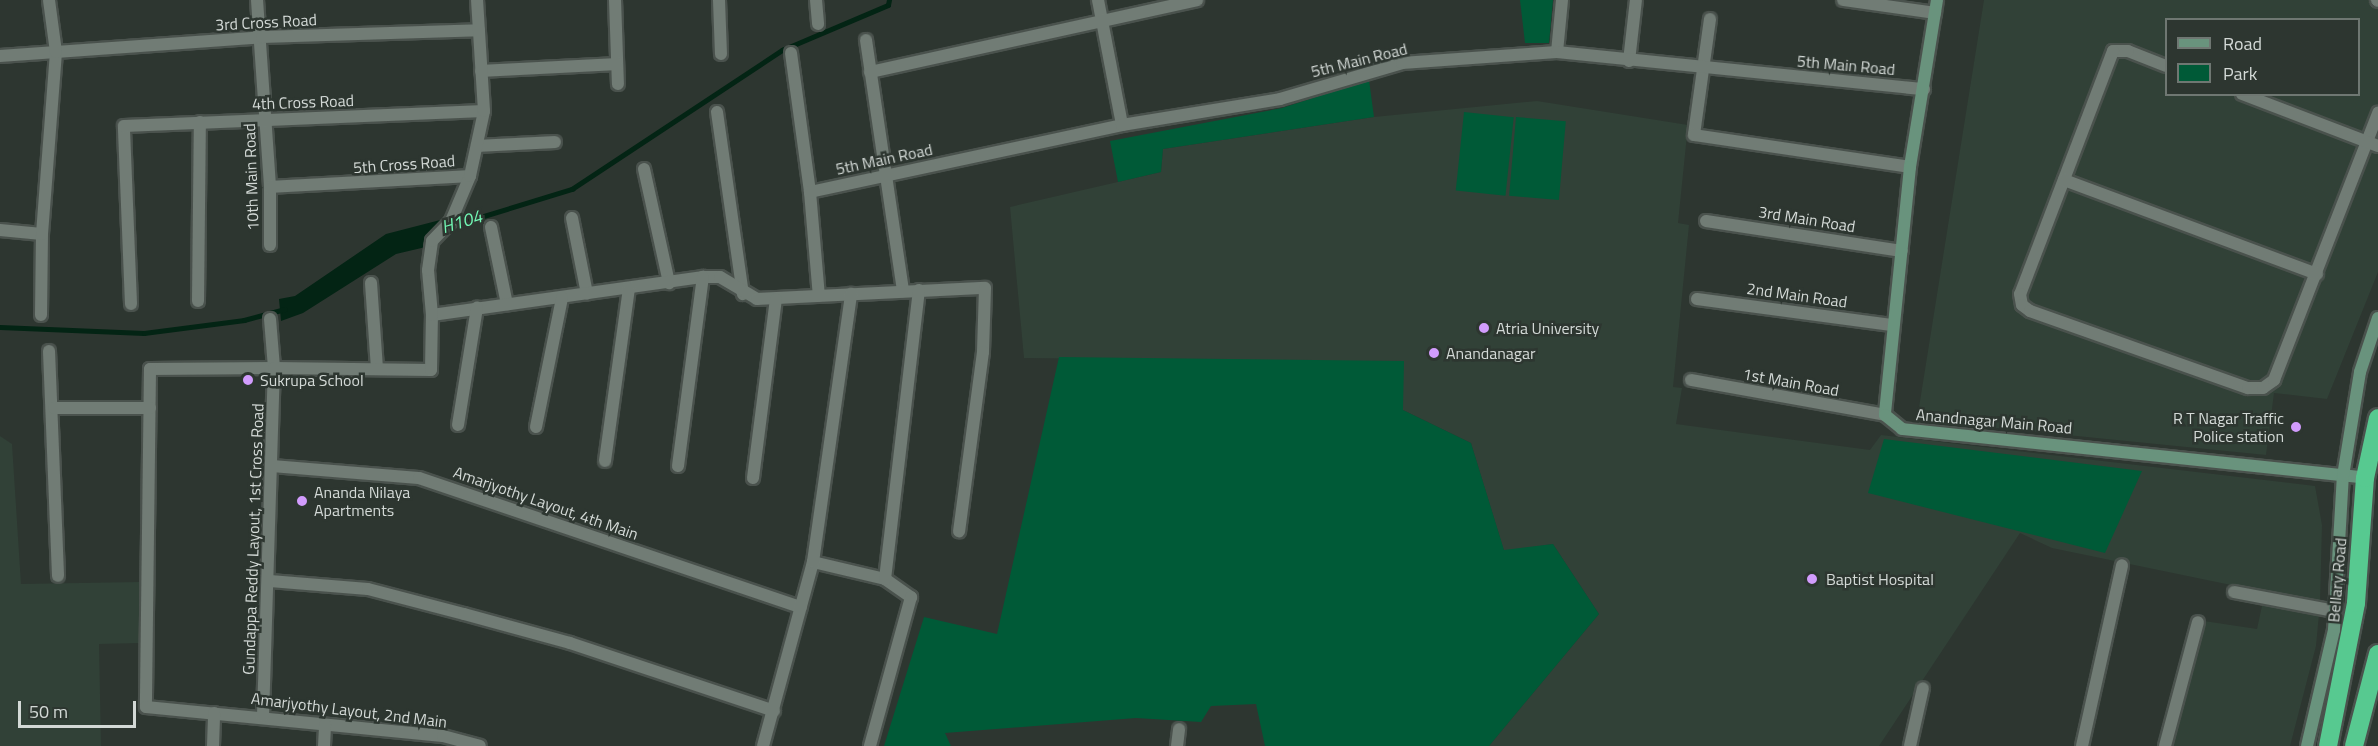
<!DOCTYPE html>
<html>
<head>
<meta charset="utf-8">
<style>
	body { margin:0 }
	#map { position:relative; width:2378px; height:746px; overflow:hidden; background:#2d3630; font-family:"Titillium Web",sans-serif }
	div>[style] { position:absolute }
	.built>* { inset:0; background:#314137 }
	.green>* { inset:0; background:#005a37; transform-origin:0 0 }
	.water>* { inset:0; background:#032414 }
	.stream>* { height:4.5px; margin:-2.25px; padding:0 2.25px; transform-origin:2.25px; border-radius:2.25px; background:#032414 }
	.roads { filter:drop-shadow(2px 0 #4a524d) drop-shadow(-2px 0 #4a524d) drop-shadow(0 2px #4a524d) drop-shadow(0 -2px #4a524d) }
	.street>* { height:12px; margin:-6px; padding:0 6px; transform-origin:6px; border-radius:6px; background:#717c75 }
	.secondary>* { height:12px; margin:-6px; padding:0 6px; transform-origin:6px; border-radius:6px; background:#69937d }
	.highway>* { height:18px; margin:-9px; padding:0 9px; transform-origin:9px; border-radius:9px; background:#57c990 }
	.dots>* { width:16px; height:16px; translate:-50% -50%; box-sizing:border-box; border:3px solid #2d3630; border-radius:50% }
	span { translate:-50% -50%; white-space:nowrap; text-align:center; line-height:1.15; -webkit-text-stroke:5px #2d3630; paint-order:stroke }
	.street-label { font-size:16px; color:#d3d9d6 }
	.poi-label { font-size:16px; color:#d3d9d6 }
	.left { translate:0 -50%; text-align:left }
	.right { translate:-100% -50%; text-align:right }
	.water-label { font-size:18px; color:#72f7b4; font-style:italic }
	.legend { position:absolute; left:2165px; top:18px; width:195px; height:78px; box-sizing:border-box; background:#2d3630; border:2px solid #6f7772; margin:0; padding:8px 10px; list-style:none; font-size:18px; color:#d3d9d6 }
	.legend li { display:flex; align-items:center; gap:12px; height:30px }
	.legend b { width:30px; border:2px solid #6f7772 }
	.scale { position:absolute; left:18px; top:701px; width:118px; height:27px; box-sizing:border-box; border:3px solid #d3d9d6; border-top:0; padding-left:8px; font-size:18px; line-height:21px; white-space:nowrap; color:#d3d9d6; -webkit-text-stroke:4px #2d3630; paint-order:stroke }
</style>
</head>
<body>
<div id="map">
	<div class="built">
		<div style="clip-path:polygon(evenodd,1984px 0,2378px 0,2378px 272px,2327px 399px,2274px 393px,2266px 455px,1917px 420px,1984px 0,2166px 20px,2358px 20px,2358px 94px,2166px 94px,2166px 20px)"></div>
		<div style="clip-path:polygon(1537px 101px,1688px 125px,1678px 223px,1689px 225px,1673px 387px,1682px 388px,1676px 424px,1870px 450px,1881px 435px,2315px 486px,2322px 525px,2320px 603px,2316px 646px,2290px 746px,2170px 746px,2204px 621px,2257px 629px,2265px 592px,2052px 548px,2020px 533px,1879px 746px,1489px 746px,1599px 614px,1553px 544px,1504px 551px,1471px 443px,1403px 410px,1403px 362px,1024px 358px,1010px 207px,1161px 172px,1163px 149px,1374px 117px)"></div>
		<div style="clip-path:polygon(0 436px,12px 444px,21px 584px,140px 582px,140px 643px,99px 644px,101px 746px,0 746px)"></div>
	</div>
	<div class="green">
		<div style="clip-path:polygon(1520px 0,1553px 0,1549px 43px,1525px 43px)"></div>
		<div style="clip-path:polygon(1369px 80px,1374px 117px,1163px 149px,1161px 172px,1118px 182px,1110px 141px,1282px 108px)"></div>
		<div style="left:1464px;top:112px;width:50px;height:79px;rotate:6deg"></div>
		<div style="left:1516px;top:117px;width:50px;height:79px;rotate:5deg"></div>
		<div style="clip-path:polygon(1059px 357px,1404px 361px,1403px 410px,1471px 443px,1504px 550px,1553px 544px,1599px 614px,1489px 746px,1265px 746px,1256px 704px,1211px 706px,1201px 722px,1136px 718px,945px 733px,951px 746px,884px 746px,924px 617px,997px 634px)"></div>
		<div style="clip-path:polygon(1884px 439px,2142px 471px,2105px 553px,1868px 493px)"></div>
	</div>
	<div class="water">
		<div style="clip-path:polygon(448px 218px,430px 246px,396px 254px,303px 313px,281px 321px,279px 299px,295px 296px,386px 234px)"></div>
	</div>
	<div class="stream">
		<div style="left:451px;top:226px;width:127px;rotate:-17deg"></div>
		<div style="left:572px;top:189px;width:252px;rotate:-33.5deg"></div>
		<div style="left:782px;top:50px;width:115px;rotate:-23deg"></div>
		<div style="left:888px;top:5px;width:5px;rotate:-79deg"></div>
		<div style="left:0;top:327px;width:144px;rotate:2.4deg"></div>
		<div style="left:144px;top:333px;width:101px;rotate:-7.4deg"></div>
		<div style="left:244px;top:320px;width:42px;rotate:-15deg"></div>
	</div>
	<div class="roads">
		<div class="street">
			<div style="left:257px;top:0;width:187px;rotate:86deg"></div>
			<div style="left:270px;top:187px;width:58px;rotate:90deg"></div>
			<div style="left:615px;top:0;width:84px;rotate:88deg"></div>
			<div style="left:719px;top:0;width:54px;rotate:87.9deg"></div>
			<div style="left:816px;top:0;width:24px;rotate:85deg"></div>
			<div style="left:1098px;top:0;width:127px;rotate:79.1deg"></div>
			<div style="left:1843px;top:0;width:93px;rotate:8deg"></div>
			<div style="left:2377px;top:0;width:1px;rotate:45deg"></div>
			<div style="left:1710px;top:19px;width:117px;rotate:97.9deg"></div>
			<div style="left:1694px;top:135px;width:218px;rotate:8.4deg"></div>
			<div style="left:866px;top:40px;width:254px;rotate:81.6deg"></div>
			<div style="left:1557px;top:52px;width:52px;rotate:-84.5deg"></div>
			<div style="left:791px;top:53px;width:140px;rotate:82.2deg"></div>
			<div style="left:810px;top:192px;width:104px;rotate:85.1deg"></div>
			<div style="left:0;top:56px;width:263px;rotate:-4.1deg"></div>
			<div style="left:262px;top:37px;width:217px;rotate:-1.8deg"></div>
			<div style="left:1629px;top:61px;width:61px;rotate:-83.5deg"></div>
			<div style="left:2166px;top:66px;width:41px;rotate:-158.5deg"></div>
			<div style="left:2128px;top:51px;width:15px;rotate:180deg"></div>
			<div style="left:2113px;top:51px;width:260px;rotate:110.9deg"></div>
			<div style="left:2020px;top:294px;width:11px;rotate:80deg"></div>
			<div style="left:2022px;top:305px;width:10px;rotate:37deg"></div>
			<div style="left:2030px;top:311px;width:231px;rotate:19.5deg"></div>
			<div style="left:2248px;top:388px;width:15px"></div>
			<div style="left:2263px;top:388px;width:14px;rotate:-36deg"></div>
			<div style="left:2274px;top:380px;width:287px;rotate:-68.7deg"></div>
			<div style="left:481px;top:71px;width:136px;rotate:-2.9deg"></div>
			<div style="left:870px;top:72px;width:335px;rotate:-12.4deg"></div>
			<div style="left:2242px;top:94px;width:146px;rotate:20.9deg"></div>
			<div style="left:717px;top:112px;width:184px;rotate:81.9deg"></div>
			<div style="left:477px;top:146px;width:78px;rotate:-2.9deg"></div>
			<div style="left:644px;top:169px;width:117px;rotate:77.6deg"></div>
			<div style="left:2064px;top:180px;width:270px;rotate:20.4deg"></div>
			<div style="left:270px;top:187px;width:200px;rotate:-3.1deg"></div>
			<div style="left:810px;top:192px;width:319px;rotate:-12.1deg"></div>
			<div style="left:1122px;top:125px;width:160px;rotate:-9.3deg"></div>
			<div style="left:1280px;top:99px;width:127px;rotate:-16.4deg"></div>
			<div style="left:1402px;top:63px;width:155px;rotate:-4.1deg"></div>
			<div style="left:1557px;top:52px;width:369px;rotate:5.8deg"></div>
			<div style="left:572px;top:218px;width:77px;rotate:78.8deg"></div>
			<div style="left:1706px;top:221px;width:198px;rotate:8.7deg"></div>
			<div style="left:491px;top:227px;width:79px;rotate:78.3deg"></div>
			<div style="left:0;top:230px;width:42px;rotate:5.4deg"></div>
			<div style="left:371px;top:283px;width:86px;rotate:86deg"></div>
			<div style="left:1697px;top:299px;width:198px;rotate:7.6deg"></div>
			<div style="left:198px;top:301px;width:179px;rotate:-89.4deg"></div>
			<div style="left:131px;top:304px;width:178px;rotate:-92.3deg"></div>
			<div style="left:124px;top:126px;width:360px;rotate:-2.4deg"></div>
			<div style="left:41px;top:315px;width:81px;rotate:-89.3deg"></div>
			<div style="left:42px;top:234px;width:183px;rotate:-85.6deg"></div>
			<div style="left:56px;top:52px;width:52px;rotate:-97.7deg"></div>
			<div style="left:432px;top:315px;width:274px;rotate:-8deg"></div>
			<div style="left:703px;top:277px;width:17px"></div>
			<div style="left:720px;top:277px;width:43px;rotate:30.7deg"></div>
			<div style="left:757px;top:299px;width:228px;rotate:-2.8deg"></div>
			<div style="left:985px;top:288px;width:64px;rotate:91.8deg"></div>
			<div style="left:983px;top:352px;width:181px;rotate:97.6deg"></div>
			<div style="left:270px;top:319px;width:49px;rotate:85.3deg"></div>
			<div style="left:274px;top:368px;width:124px;rotate:179.5deg"></div>
			<div style="left:150px;top:369px;width:338px;rotate:90.7deg"></div>
			<div style="left:146px;top:707px;width:298px;rotate:5.6deg"></div>
			<div style="left:443px;top:736px;width:38px;rotate:15deg"></div>
			<div style="left:49px;top:351px;width:225px;rotate:87.7deg"></div>
			<div style="left:1691px;top:380px;width:197px;rotate:10.2deg"></div>
			<div style="left:54px;top:408px;width:96px"></div>
			<div style="left:458px;top:425px;width:119px;rotate:-80.8deg"></div>
			<div style="left:536px;top:427px;width:132px;rotate:-78.6deg"></div>
			<div style="left:605px;top:461px;width:174px;rotate:-82.1deg"></div>
			<div style="left:272px;top:466px;width:147px;rotate:4.7deg"></div>
			<div style="left:419px;top:478px;width:403px;rotate:18.7deg"></div>
			<div style="left:678px;top:466px;width:191px;rotate:-82.5deg"></div>
			<div style="left:753px;top:478px;width:180px;rotate:-82.7deg"></div>
			<div style="left:813px;top:562px;width:74px;rotate:13.3deg"></div>
			<div style="left:885px;top:579px;width:32px;rotate:35deg"></div>
			<div style="left:911px;top:597px;width:155px;rotate:105.4deg"></div>
			<div style="left:885px;top:579px;width:291px;rotate:-83.3deg"></div>
			<div style="left:270px;top:581px;width:98px;rotate:4.7deg"></div>
			<div style="left:368px;top:589px;width:99px;rotate:14.6deg"></div>
			<div style="left:464px;top:614px;width:110px;rotate:15.3deg"></div>
			<div style="left:570px;top:643px;width:215px;rotate:18.4deg"></div>
			<div style="left:2234px;top:592px;width:103px;rotate:10.7deg"></div>
			<div style="left:263px;top:716px;width:348px;rotate:-88.2deg"></div>
			<div style="left:274px;top:368px;width:157px;rotate:0.7deg"></div>
			<div style="left:431px;top:370px;width:55px;rotate:-89deg"></div>
			<div style="left:432px;top:315px;width:45px;rotate:-95.1deg"></div>
			<div style="left:428px;top:270px;width:29px;rotate:-82deg"></div>
			<div style="left:432px;top:241px;width:28px;rotate:-46deg"></div>
			<div style="left:451px;top:221px;width:49px;rotate:-67.1deg"></div>
			<div style="left:470px;top:176px;width:66px;rotate:-77.8deg"></div>
			<div style="left:484px;top:111px;width:111px;rotate:-93.6deg"></div>
			<div style="left:213px;top:746px;width:33px;rotate:-88deg"></div>
			<div style="left:324px;top:746px;width:21px;rotate:-87deg"></div>
			<div style="left:763px;top:746px;width:191px;rotate:-74.8deg"></div>
			<div style="left:813px;top:562px;width:271px;rotate:-81.9deg"></div>
			<div style="left:1177px;top:746px;width:17px;rotate:-83deg"></div>
			<div style="left:1910px;top:746px;width:59px;rotate:-77.4deg"></div>
			<div style="left:2082px;top:746px;width:185px;rotate:-77.5deg"></div>
			<div style="left:2165px;top:746px;width:128px;rotate:-75.1deg"></div>
		</div>
		<div class="secondary">
			<div style="left:1937px;top:0;width:169px;rotate:99.2deg"></div>
			<div style="left:1910px;top:167px;width:249px;rotate:95.8deg"></div>
			<div style="left:1885px;top:415px;width:22px;rotate:39deg"></div>
			<div style="left:1902px;top:429px;width:466px;rotate:6deg"></div>
			<div style="left:2307px;top:746px;width:119px;rotate:-76.9deg"></div>
			<div style="left:2334px;top:630px;width:154px;rotate:-86.7deg"></div>
			<div style="left:2343px;top:476px;width:105px;rotate:-80.7deg"></div>
			<div style="left:2360px;top:372px;width:57px;rotate:-71.6deg"></div>
		</div>
		<div class="highway">
			<div style="left:2328px;top:746px;width:146px;rotate:-78.9deg"></div>
			<div style="left:2356px;top:603px;width:125px;rotate:-85.9deg"></div>
			<div style="left:2365px;top:478px;width:61px;rotate:-77.8deg"></div>
			<div style="left:2354px;top:746px;width:95px;rotate:-75.4deg"></div>
		</div>
	</div>
	<div class="dots">
		<div style="left:1484px;top:328px;background:#d29cfd"></div>
		<div style="left:1434px;top:353px;background:#d29cfd"></div>
		<div style="left:248px;top:380px;background:#d29cfd"></div>
		<div style="left:2296px;top:427px;background:#d29cfd"></div>
		<div style="left:302px;top:501px;background:#d29cfd"></div>
		<div style="left:1812px;top:579px;background:#d29cfd"></div>
	</div>
	<div class="street-label">
		<span style="left:266px;top:22px;rotate:-3deg">3rd Cross Road</span>
		<span style="left:1359px;top:60px;rotate:-14deg">5th Main Road</span>
		<span style="left:1846px;top:65px;rotate:5deg">5th Main Road</span>
		<span style="left:303px;top:102px;rotate:-2deg">4th Cross Road</span>
		<span style="left:884px;top:159px;rotate:-12deg">5th Main Road</span>
		<span style="left:404px;top:164px;rotate:-4deg">5th Cross Road</span>
		<span style="left:251px;top:177px;rotate:-92deg">10th Main Road</span>
		<span style="left:1807px;top:219px;rotate:9deg">3rd Main Road</span>
		<span style="left:1797px;top:295px;rotate:8deg">2nd Main Road</span>
		<span style="left:1791px;top:382px;rotate:10deg">1st Main Road</span>
		<span style="left:1994px;top:421px;rotate:5deg">Anandnagar Main Road</span>
		<span style="left:546px;top:503px;rotate:19deg">Amarjyothy Layout, 4th Main</span>
		<span style="left:253px;top:539px;rotate:-88deg">Gundappa Reddy Layout, 1st Cross Road</span>
		<span style="left:2337px;top:580px;rotate:-85deg">Bellary Road</span>
		<span style="left:349px;top:710px;rotate:7deg">Amarjyothy Layout, 2nd Main</span>
	</div>
	<div class="poi-label">
		<span class="left" style="left:1496px;top:328px">Atria University</span>
		<span class="left" style="left:1446px;top:353px">Anandanagar</span>
		<span class="left" style="left:260px;top:380px">Sukrupa School</span>
		<span class="right" style="left:2284px;top:427px">R T Nagar Traffic<br>Police station</span>
		<span class="left" style="left:314px;top:501px">Ananda Nilaya<br>Apartments</span>
		<span class="left" style="left:1826px;top:579px">Baptist Hospital</span>
	</div>
	<div class="water-label">
		<span style="left:462px;top:222px;rotate:-17deg">H104</span>
	</div>
	<ul class="legend">
	<li><b style="height:8px;background:#69937d"></b>Road</li>
	<li><b style="height:16px;background:#005a37"></b>Park</li>
	</ul>
	<div class="scale">50 m</div>
</div>
</body>
</html>
